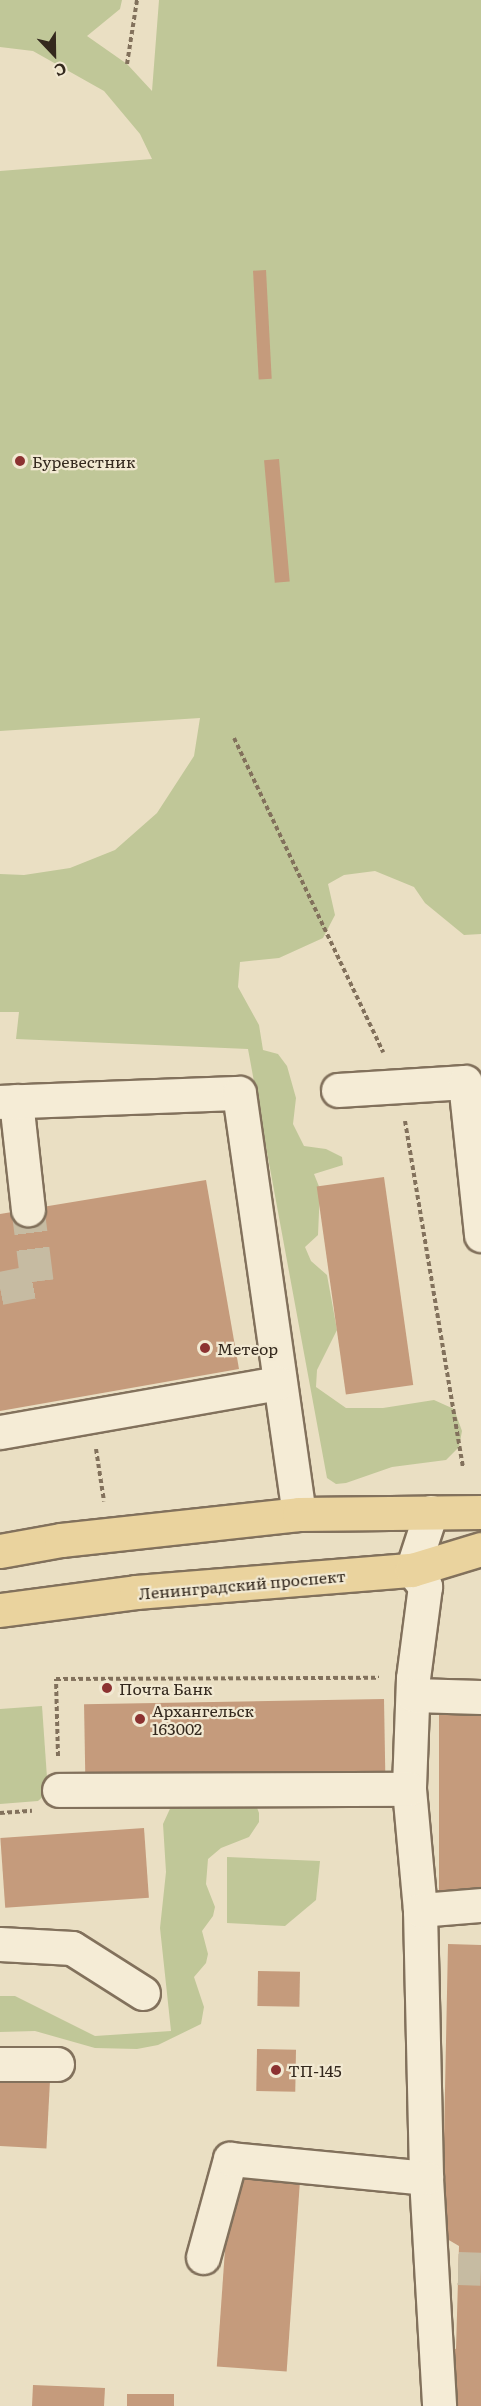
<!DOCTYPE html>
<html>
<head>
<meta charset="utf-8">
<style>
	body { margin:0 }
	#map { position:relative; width:481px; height:2406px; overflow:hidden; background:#eadfc3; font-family:Literata,serif }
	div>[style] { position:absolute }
	.green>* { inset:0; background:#c0c798 }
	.building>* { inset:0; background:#c59b7c; transform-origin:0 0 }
	.minor-tunnel>* { height:33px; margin-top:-16.5px; transform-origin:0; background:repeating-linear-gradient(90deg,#c6bba2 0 33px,transparent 0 49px) }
	.path>* { height:4px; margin-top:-2px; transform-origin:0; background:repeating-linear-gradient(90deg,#82715c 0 4.5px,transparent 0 7.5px) }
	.roads { filter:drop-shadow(2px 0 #82715c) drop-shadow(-2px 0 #82715c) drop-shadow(0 2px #82715c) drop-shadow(0 -2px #82715c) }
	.minor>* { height:33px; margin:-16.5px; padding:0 16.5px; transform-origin:16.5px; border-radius:16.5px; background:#f5ecd6 }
	.major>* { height:33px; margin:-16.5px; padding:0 16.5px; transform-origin:16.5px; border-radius:16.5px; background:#ead39e }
	.dots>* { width:16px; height:16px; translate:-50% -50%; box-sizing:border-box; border:3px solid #f2e9d2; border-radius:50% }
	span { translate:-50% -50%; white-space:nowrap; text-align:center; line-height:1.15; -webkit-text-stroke:4.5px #f2e9d2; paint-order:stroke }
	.poi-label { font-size:16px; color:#34291e }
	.left { translate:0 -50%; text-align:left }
	.street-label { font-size:16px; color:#34291e }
	.north { position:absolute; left:24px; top:24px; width:60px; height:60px; -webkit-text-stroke:4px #f2e9d2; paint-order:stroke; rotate:158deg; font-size:16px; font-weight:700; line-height:24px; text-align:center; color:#34291e }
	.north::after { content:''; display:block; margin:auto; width:21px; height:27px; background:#34291e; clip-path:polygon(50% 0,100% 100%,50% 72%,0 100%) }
</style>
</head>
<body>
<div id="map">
	<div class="green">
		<div style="clip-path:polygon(0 0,122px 0,120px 9px,87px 36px,127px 64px,152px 91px,159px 0,481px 0,481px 934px,464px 935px,425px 903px,414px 887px,375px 871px,344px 875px,328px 884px,335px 915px,323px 938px,279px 958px,240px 962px,238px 987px,259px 1025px,263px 1050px,278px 1054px,287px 1066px,296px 1098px,293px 1124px,304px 1146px,326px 1149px,342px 1157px,343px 1165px,314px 1174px,320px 1189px,318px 1235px,305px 1247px,311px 1261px,327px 1275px,337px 1330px,317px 1370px,316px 1387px,346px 1408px,383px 1408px,434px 1400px,454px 1409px,462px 1431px,459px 1447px,446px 1460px,392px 1467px,346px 1483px,336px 1484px,327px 1478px,248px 1049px,16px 1039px,19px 1012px,0 1012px,0 874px,24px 875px,70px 868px,115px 850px,157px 813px,194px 756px,200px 718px,0 731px,0 171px,152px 159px,140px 134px,104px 91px,33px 51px,0 47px)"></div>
		<div style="clip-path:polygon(42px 1706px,48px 1792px,38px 1801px,0 1804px,0 1709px)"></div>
		<div style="clip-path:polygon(174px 1800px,256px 1805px,259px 1813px,259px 1822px,249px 1837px,221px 1848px,208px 1859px,206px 1884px,215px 1907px,213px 1916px,202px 1931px,208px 1954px,206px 1963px,194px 1977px,204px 2007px,201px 2024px,158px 2045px,137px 2049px,95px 2048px,35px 2031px,0 2032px,0 1996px,15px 1996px,95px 2036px,171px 2031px,160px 1928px,166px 1872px,163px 1824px)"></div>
		<div style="clip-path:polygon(227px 1857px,320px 1861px,316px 1900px,285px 1926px,227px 1923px)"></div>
	</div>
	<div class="building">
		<div style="left:266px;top:270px;width:109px;height:13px;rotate:87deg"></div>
		<div style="left:279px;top:459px;width:123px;height:15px;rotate:85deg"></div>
		<div style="left:384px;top:1177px;width:210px;height:68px;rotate:82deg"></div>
		<div style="clip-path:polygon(206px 1180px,239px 1369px,0 1411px,0 1214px)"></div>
		<div style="left:384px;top:1699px;width:76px;height:300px;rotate:89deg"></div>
		<div style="left:439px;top:1705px;width:42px;height:185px"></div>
		<div style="left:144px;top:1828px;width:70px;height:144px;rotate:86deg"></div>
		<div style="clip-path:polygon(448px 1944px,481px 1945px,481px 2406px,448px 2406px,445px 2346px,456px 2349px,459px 2246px,442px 2236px)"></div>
		<div style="left:258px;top:1971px;width:42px;height:35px;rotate:1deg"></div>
		<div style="left:257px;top:2049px;width:39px;height:42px;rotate:1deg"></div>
		<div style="left:0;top:2079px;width:50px;height:67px;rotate:3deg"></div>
		<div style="left:230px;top:2178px;width:70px;height:189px;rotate:4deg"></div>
		<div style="clip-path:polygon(33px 2385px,105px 2388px,104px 2406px,32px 2406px)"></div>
		<div style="left:127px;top:2394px;width:47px;height:12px"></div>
	</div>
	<div class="minor-tunnel">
		<div style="left:0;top:1288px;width:38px;rotate:-11deg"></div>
		<div style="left:37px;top:1281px;width:73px;rotate:-97.1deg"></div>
		<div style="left:458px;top:2268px;width:23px;rotate:2deg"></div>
	</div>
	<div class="path">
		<div style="left:127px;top:64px;width:65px;rotate:-81.1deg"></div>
		<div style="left:234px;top:738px;width:348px;rotate:64.6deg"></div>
		<div style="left:405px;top:1121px;width:351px;rotate:80.5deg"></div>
		<div style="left:96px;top:1449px;width:53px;rotate:81.3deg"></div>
		<div style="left:58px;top:1756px;width:77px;rotate:-91.5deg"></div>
		<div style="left:56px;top:1679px;width:323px;rotate:-0.2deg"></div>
		<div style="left:0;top:1813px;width:32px;rotate:-4deg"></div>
	</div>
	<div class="roads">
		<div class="minor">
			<div style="left:338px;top:1090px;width:127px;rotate:-3.6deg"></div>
			<div style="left:465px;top:1082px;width:154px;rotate:84deg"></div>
			<div style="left:16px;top:1101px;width:109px;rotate:83.7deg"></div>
			<div style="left:0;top:1102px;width:239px;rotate:-2.2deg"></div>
			<div style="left:239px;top:1093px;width:425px;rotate:81.9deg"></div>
			<div style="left:0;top:1432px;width:282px;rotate:-10deg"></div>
			<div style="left:431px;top:1512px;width:61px;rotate:108.1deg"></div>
			<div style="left:412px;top:1570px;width:21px;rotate:51deg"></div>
			<div style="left:425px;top:1586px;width:93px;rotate:97.4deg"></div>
			<div style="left:413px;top:1678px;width:111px;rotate:92.1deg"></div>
			<div style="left:409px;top:1789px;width:121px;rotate:84.8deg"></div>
			<div style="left:420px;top:1910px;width:268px;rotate:88.7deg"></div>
			<div style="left:426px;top:2178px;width:228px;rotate:86.7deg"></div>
			<div style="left:413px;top:1695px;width:68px;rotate:1.7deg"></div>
			<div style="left:59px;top:1790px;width:350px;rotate:-0.2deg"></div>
			<div style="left:420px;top:1910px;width:61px;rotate:-4.7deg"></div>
			<div style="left:0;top:1944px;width:72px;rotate:3.2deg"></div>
			<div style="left:72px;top:1948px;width:84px;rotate:32.4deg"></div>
			<div style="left:0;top:2064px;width:57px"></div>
			<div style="left:203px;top:2257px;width:102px;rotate:-74.6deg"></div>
			<div style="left:230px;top:2159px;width:197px;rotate:5.5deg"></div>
		</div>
		<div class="major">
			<div style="left:0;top:1551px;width:62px;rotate:-10.2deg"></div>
			<div style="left:61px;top:1540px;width:239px;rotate:-6.2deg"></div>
			<div style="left:299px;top:1514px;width:182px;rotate:-0.6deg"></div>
			<div style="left:0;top:1610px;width:137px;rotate:-7.5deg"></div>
			<div style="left:136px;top:1592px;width:277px;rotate:-4.6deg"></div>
			<div style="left:412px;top:1570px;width:72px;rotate:-16.9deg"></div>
		</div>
	</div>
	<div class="dots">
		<div style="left:20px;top:461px;background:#8c3231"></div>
		<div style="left:205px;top:1348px;background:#8c3231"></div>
		<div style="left:107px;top:1688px;background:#8c3231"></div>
		<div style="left:140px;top:1719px;background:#8c3231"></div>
		<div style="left:276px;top:2070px;background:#8c3231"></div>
	</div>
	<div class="poi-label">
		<span class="left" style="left:32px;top:461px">Буревестник</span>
		<span class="left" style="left:217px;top:1348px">Метеор</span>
		<span class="left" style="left:119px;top:1688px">Почта Банк</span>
		<span class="left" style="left:152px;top:1719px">Архангельск<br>163002</span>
		<span class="left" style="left:288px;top:2070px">ТП-145</span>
	</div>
	<div class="street-label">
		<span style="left:242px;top:1584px;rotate:-5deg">Ленинградский проспект</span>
	</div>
	<div class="north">С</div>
</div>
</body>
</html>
